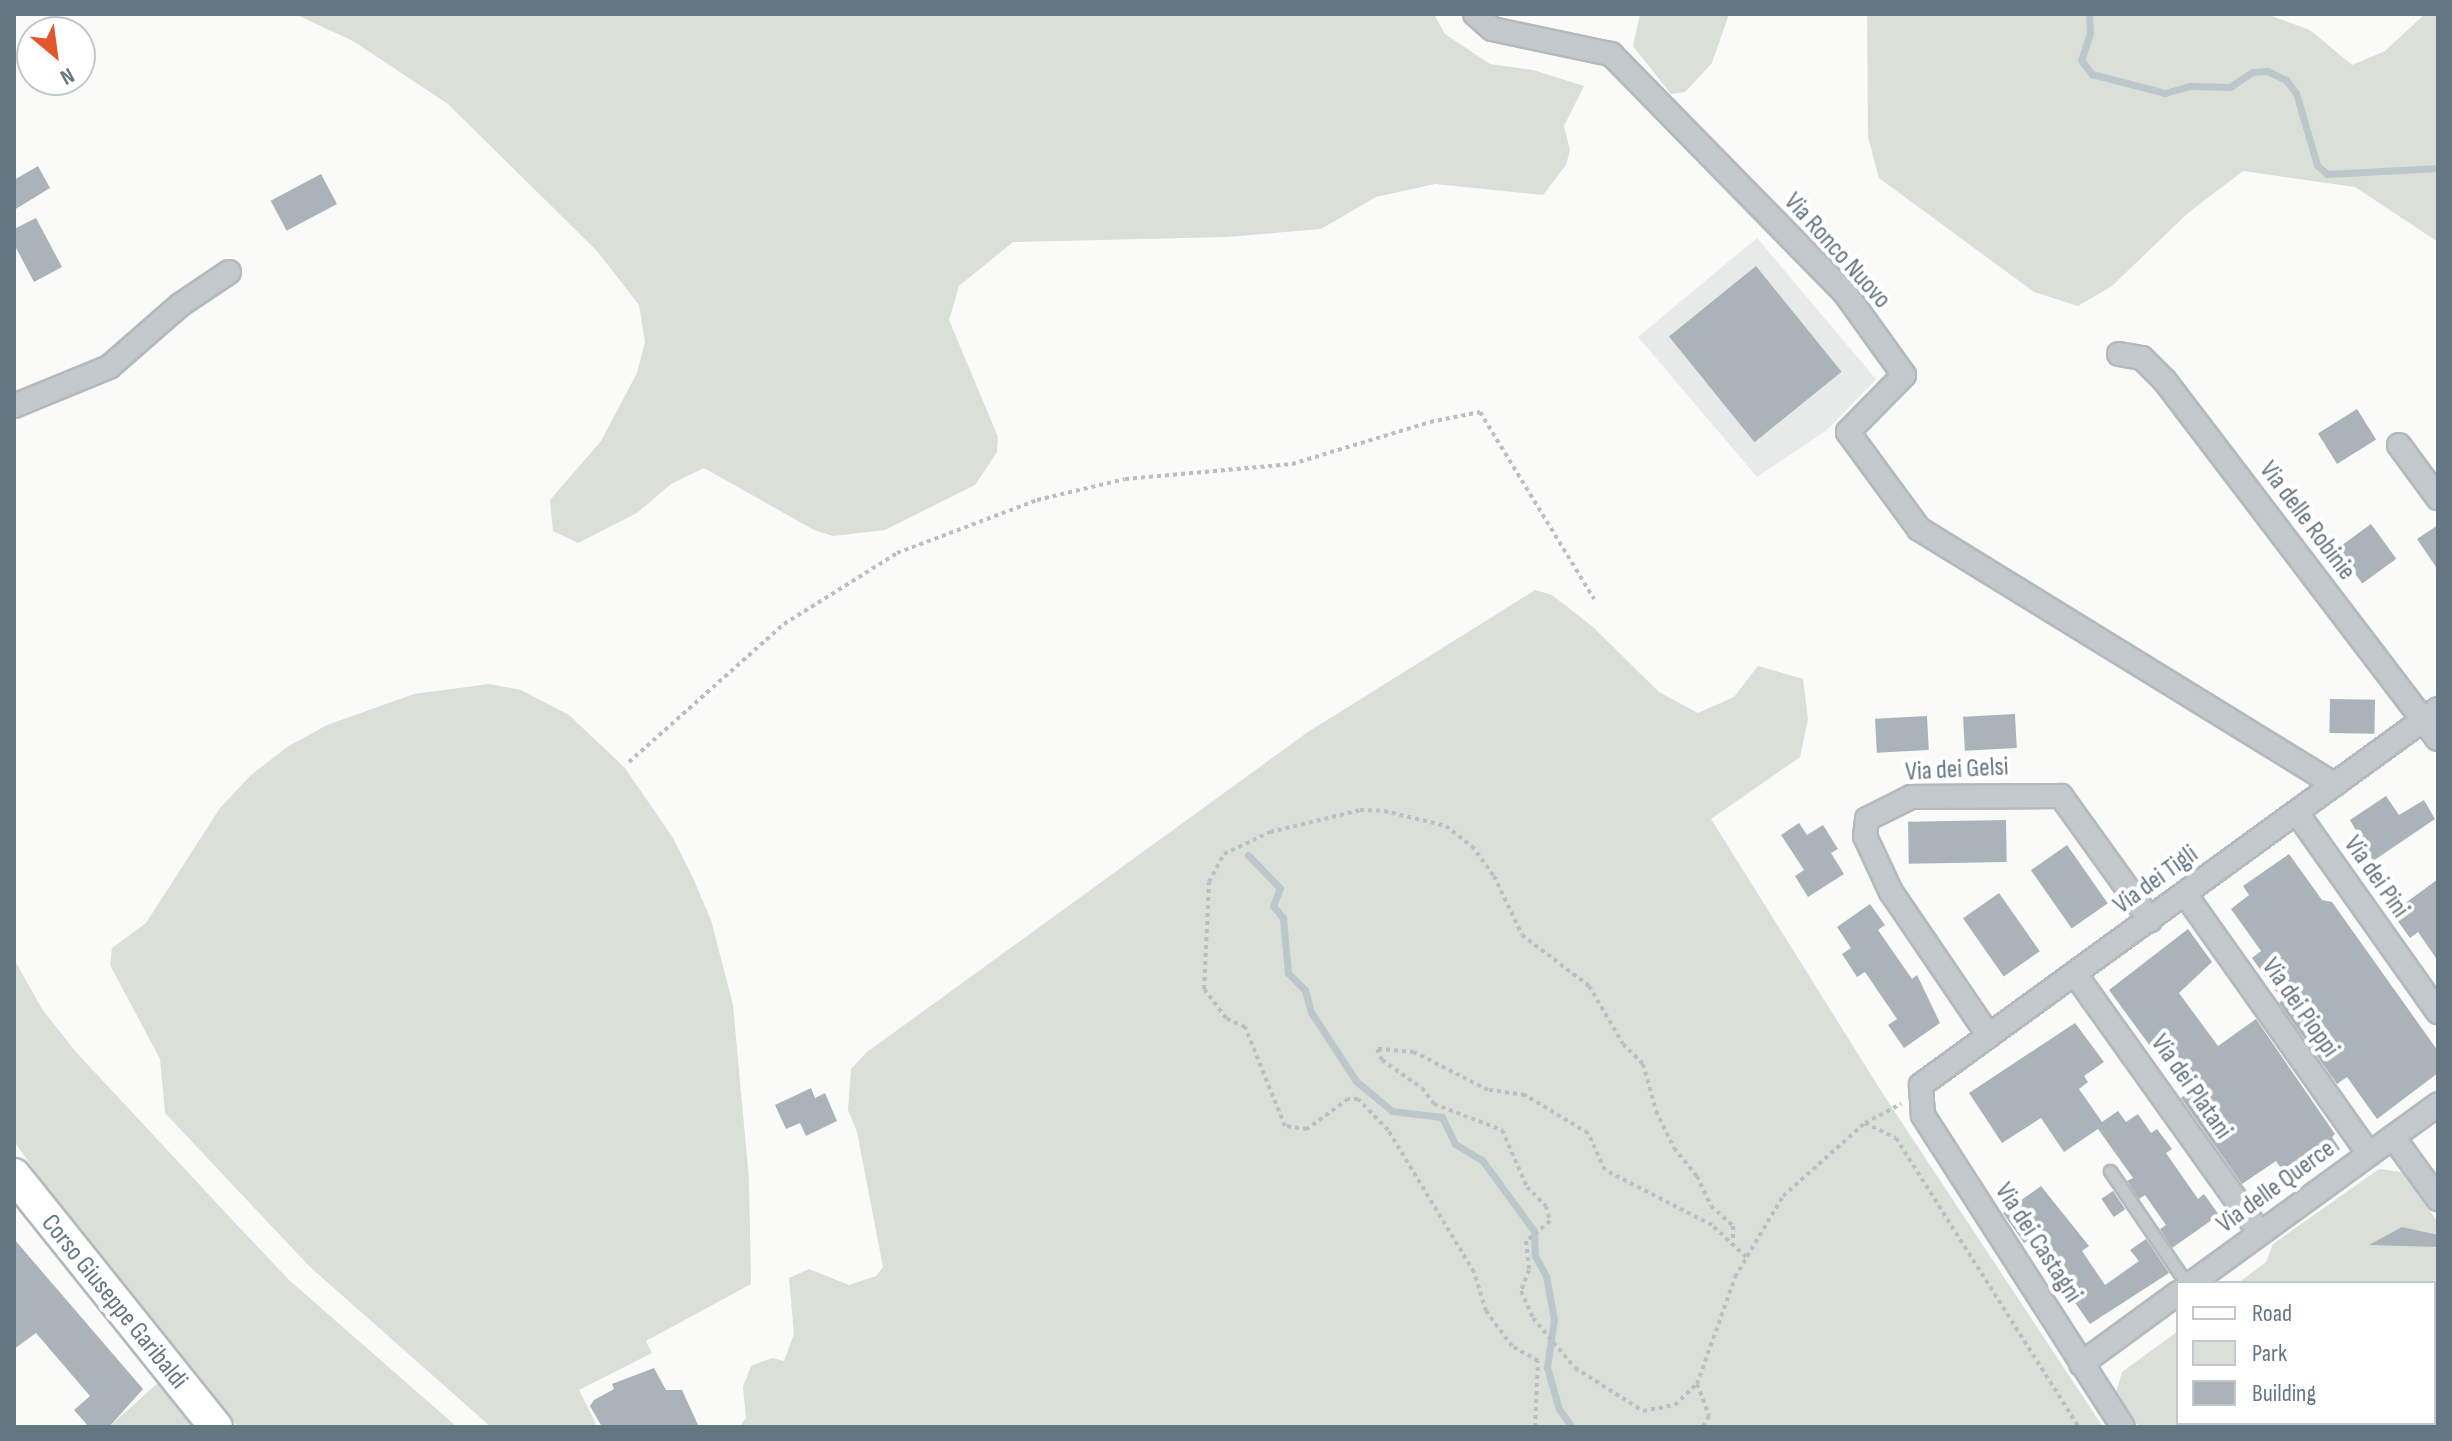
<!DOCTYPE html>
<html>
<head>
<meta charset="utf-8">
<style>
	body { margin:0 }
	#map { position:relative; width:2452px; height:1441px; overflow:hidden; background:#fafaf8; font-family:"Sofia Sans Condensed",sans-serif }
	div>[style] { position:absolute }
	.built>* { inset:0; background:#e8e9e9 }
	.green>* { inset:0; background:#dadfd7 }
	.stream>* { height:7px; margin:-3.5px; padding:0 3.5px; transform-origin:3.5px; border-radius:3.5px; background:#bbc7cb }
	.building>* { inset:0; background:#aab3b9; transform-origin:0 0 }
	.path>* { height:4px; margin-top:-2px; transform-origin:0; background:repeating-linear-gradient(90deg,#bbbfc2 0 4px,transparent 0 8px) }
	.roads { filter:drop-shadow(2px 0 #b3babf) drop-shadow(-2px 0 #b3babf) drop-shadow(0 2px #b3babf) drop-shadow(0 -2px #b3babf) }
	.service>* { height:11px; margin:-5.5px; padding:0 5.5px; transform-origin:5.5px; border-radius:5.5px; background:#c3c8cc }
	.minor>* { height:22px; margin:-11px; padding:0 11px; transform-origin:11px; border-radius:11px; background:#c3c8cc }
	.secondary>* { height:32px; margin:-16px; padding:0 16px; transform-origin:16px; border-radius:16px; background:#fff }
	span { translate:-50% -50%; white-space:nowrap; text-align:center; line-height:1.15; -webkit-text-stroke:8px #fff; paint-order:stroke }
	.street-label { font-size:26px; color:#657683 }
	.frame { position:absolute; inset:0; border:16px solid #657683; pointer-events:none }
	.legend { position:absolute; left:2176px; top:1281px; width:260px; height:144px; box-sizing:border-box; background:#fff; border:2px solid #c1c8cd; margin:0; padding:10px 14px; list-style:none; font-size:24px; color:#657683 }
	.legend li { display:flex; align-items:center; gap:16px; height:40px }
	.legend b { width:40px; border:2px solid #c1c8cd }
	.north { position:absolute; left:16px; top:16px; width:80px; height:80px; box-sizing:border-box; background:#fff; border:2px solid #c1c8cd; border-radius:50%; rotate:151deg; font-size:22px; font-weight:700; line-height:32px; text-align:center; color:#657683 }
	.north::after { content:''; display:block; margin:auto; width:28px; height:36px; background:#e4572e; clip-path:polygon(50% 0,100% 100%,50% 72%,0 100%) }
</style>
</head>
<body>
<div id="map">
	<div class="built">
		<div style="clip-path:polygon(1757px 238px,1876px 379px,1827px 430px,1757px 477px,1638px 337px)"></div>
	</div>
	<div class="green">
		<div style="clip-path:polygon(295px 14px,1434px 14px,1445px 34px,1490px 64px,1533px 70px,1584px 86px,1564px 126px,1570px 150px,1566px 165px,1543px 195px,1435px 184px,1376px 197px,1321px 229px,1227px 237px,1013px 242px,959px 286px,949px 320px,998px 437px,997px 452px,975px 485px,885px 530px,833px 536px,814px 530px,704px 468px,671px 484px,637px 513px,578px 543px,553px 531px,550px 500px,601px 441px,637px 373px,645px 342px,639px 305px,597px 251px,448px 104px,353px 41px)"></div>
		<div style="clip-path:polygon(1640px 14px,1729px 14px,1712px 63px,1685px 92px,1671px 94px,1633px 46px)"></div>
		<div style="clip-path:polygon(1867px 14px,2269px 15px,2310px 30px,2352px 65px,2385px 51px,2425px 14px,2438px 14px,2438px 242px,2355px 187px,2243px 171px,2188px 213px,2112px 286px,2078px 306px,2034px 292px,1879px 178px,1868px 137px)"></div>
		<div style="clip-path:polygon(1535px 590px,1552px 595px,1593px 627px,1659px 692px,1698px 713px,1734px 697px,1758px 666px,1803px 679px,1808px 719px,1800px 757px,1711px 819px,1883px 1094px,2103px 1427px,739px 1427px,746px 1418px,743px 1387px,751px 1366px,772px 1358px,784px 1361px,794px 1334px,789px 1278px,809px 1269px,849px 1285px,876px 1276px,883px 1267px,857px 1132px,848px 1110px,851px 1069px,867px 1052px,1308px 732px)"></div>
		<div style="clip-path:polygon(489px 684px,521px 690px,569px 715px,625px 768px,673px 838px,693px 878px,711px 920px,733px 1005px,749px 1179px,751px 1284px,646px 1341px,652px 1353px,579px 1390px,596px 1424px,591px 1427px,491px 1427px,309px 1266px,165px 1113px,160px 1059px,110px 965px,112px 948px,146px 923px,220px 808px,250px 776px,287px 747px,327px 725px,414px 694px)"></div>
		<div style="clip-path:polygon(14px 959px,42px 1009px,76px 1052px,237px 1225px,289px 1280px,457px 1427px,238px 1427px,108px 1276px,14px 1141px)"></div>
		<div style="clip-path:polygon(2379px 1169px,2402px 1172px,2438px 1222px,2438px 1427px,2139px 1427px,2116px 1393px,2122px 1372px,2178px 1331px,2178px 1423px,2434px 1423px,2434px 1283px,2238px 1283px,2266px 1262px,2273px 1244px)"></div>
		<div style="clip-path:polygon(160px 1381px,200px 1427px,109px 1427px)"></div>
	</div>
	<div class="stream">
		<div style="left:2089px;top:14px;width:19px;rotate:87deg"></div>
		<div style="left:2090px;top:33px;width:28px;rotate:108deg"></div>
		<div style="left:2081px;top:60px;width:18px;rotate:52deg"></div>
		<div style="left:2092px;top:74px;width:75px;rotate:14.6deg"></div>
		<div style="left:2165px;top:93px;width:26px;rotate:-16deg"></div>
		<div style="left:2190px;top:86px;width:40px;rotate:1.4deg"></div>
		<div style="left:2230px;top:87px;width:27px;rotate:-34deg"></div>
		<div style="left:2252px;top:72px;width:15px;rotate:-4deg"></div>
		<div style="left:2267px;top:71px;width:21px;rotate:25deg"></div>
		<div style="left:2286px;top:80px;width:16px;rotate:52deg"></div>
		<div style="left:2296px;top:93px;width:75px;rotate:73.7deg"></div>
		<div style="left:2317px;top:165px;width:13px;rotate:42deg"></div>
		<div style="left:2327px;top:174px;width:111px;rotate:-3.1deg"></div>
		<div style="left:1248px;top:855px;width:46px;rotate:45.9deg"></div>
		<div style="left:1280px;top:888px;width:19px;rotate:111deg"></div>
		<div style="left:1273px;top:906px;width:16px;rotate:50deg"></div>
		<div style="left:1283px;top:918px;width:55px;rotate:84.8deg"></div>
		<div style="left:1288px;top:973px;width:24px;rotate:45deg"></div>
		<div style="left:1305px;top:990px;width:23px;rotate:75deg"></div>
		<div style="left:1311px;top:1012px;width:82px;rotate:56.9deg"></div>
		<div style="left:1356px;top:1081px;width:47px;rotate:39.8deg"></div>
		<div style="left:1392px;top:1111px;width:50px;rotate:6.8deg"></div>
		<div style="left:1442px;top:1117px;width:30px;rotate:64deg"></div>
		<div style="left:1455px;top:1144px;width:31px;rotate:31deg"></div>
		<div style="left:1482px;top:1160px;width:88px;rotate:53.8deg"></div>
		<div style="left:1534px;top:1231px;width:25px;rotate:88deg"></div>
		<div style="left:1535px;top:1256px;width:23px;rotate:61deg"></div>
		<div style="left:1546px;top:1276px;width:44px;rotate:79.5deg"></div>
		<div style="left:1554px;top:1319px;width:49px;rotate:98.3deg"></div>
		<div style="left:1547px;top:1367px;width:44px;rotate:74.1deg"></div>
		<div style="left:1559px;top:1409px;width:22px;rotate:54deg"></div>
	</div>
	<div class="building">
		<div style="clip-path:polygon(38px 166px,50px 188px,14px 210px,14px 180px)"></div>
		<div style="left:321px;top:174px;width:34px;height:57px;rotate:62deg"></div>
		<div style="clip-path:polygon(36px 218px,62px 267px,34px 282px,14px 244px,14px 229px)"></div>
		<div style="left:1756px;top:266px;width:136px;height:112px;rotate:51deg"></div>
		<div style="left:2357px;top:409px;width:36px;height:46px;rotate:58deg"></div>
		<div style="left:2371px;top:524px;width:43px;height:42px;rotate:54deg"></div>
		<div style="clip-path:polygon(2438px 525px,2438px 570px,2417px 539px)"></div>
		<div style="left:2330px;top:699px;width:45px;height:34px;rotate:1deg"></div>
		<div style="left:2015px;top:714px;width:34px;height:52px;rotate:87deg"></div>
		<div style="left:1927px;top:716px;width:34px;height:52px;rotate:87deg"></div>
		<div style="clip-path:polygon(2386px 796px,2399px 815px,2424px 800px,2435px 819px,2373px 861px,2350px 820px)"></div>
		<div style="left:2006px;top:820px;width:42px;height:98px;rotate:89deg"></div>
		<div style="clip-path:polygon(1799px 823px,1807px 835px,1823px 825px,1838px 849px,1831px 853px,1844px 874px,1808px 897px,1795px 876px,1804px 870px,1781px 835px)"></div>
		<div style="left:2067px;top:845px;width:71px;height:44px;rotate:55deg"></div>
		<div style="clip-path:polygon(2289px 854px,2322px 900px,2332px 902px,2438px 1051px,2438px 1073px,2377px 1119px,2347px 1077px,2337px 1084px,2279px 1003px,2282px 1000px,2252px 958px,2261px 951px,2231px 909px,2249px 895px,2243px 886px)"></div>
		<div style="clip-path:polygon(2438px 879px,2438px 961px,2418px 932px,2410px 938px,2392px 913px)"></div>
		<div style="left:1999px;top:893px;width:71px;height:44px;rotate:55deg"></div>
		<div style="clip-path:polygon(1870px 904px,1885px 925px,1878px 930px,1912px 979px,1917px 975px,1940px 1023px,1904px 1048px,1888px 1025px,1897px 1019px,1865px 972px,1857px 977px,1842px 954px,1851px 948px,1837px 927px)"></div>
		<div style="clip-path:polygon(2188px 929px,2212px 962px,2179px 993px,2218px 1046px,2256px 1019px,2335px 1134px,2332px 1137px,2340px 1149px,2292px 1184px,2276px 1161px,2242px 1184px,2181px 1098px,2198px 1085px,2174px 1051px,2161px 1061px,2109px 990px)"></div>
		<div style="clip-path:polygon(2075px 1023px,2104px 1062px,2084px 1076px,2088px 1082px,2079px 1089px,2102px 1122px,2118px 1111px,2126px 1122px,2138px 1114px,2151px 1133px,2157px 1129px,2172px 1149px,2166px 1153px,2198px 1199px,2204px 1194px,2219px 1215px,2172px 1248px,2160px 1229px,2166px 1225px,2145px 1195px,2139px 1199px,2127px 1181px,2133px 1178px,2098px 1129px,2064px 1152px,2041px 1118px,2002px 1143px,1969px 1093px)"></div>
		<div style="clip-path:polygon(811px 1088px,815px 1098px,825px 1093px,837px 1121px,806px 1136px,800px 1123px,786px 1129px,775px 1105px)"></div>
		<div style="clip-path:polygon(2041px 1186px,2089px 1246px,2082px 1251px,2105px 1285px,2139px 1261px,2130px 1250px,2146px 1239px,2169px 1273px,2090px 1324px,2030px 1239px,2024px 1243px,2003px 1213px)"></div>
		<div style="left:2113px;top:1191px;width:22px;height:14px;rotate:56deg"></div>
		<div style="clip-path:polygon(2402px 1227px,2438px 1235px,2438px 1247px,2369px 1245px)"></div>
		<div style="clip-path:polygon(14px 1239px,143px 1389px,109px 1427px,89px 1427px,74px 1410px,90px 1396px,36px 1333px,14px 1349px)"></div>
		<div style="clip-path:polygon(654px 1368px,666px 1390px,682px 1390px,699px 1427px,602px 1427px,590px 1406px,594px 1400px,614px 1389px,612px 1384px)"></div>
	</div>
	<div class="path">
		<div style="left:629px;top:762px;width:208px;rotate:-41.7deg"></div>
		<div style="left:784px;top:624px;width:133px;rotate:-32.1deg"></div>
		<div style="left:897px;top:553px;width:150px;rotate:-20.7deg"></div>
		<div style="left:1037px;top:500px;width:90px;rotate:-13.4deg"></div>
		<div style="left:1125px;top:479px;width:168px;rotate:-5.1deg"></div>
		<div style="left:1292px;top:464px;width:144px;rotate:-16.9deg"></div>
		<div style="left:1430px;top:422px;width:51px;rotate:-11.3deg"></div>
		<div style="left:1480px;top:412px;width:219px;rotate:58.6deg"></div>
		<div style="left:1865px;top:1123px;width:34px;rotate:26deg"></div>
		<div style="left:1896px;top:1138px;width:342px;rotate:57.7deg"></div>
		<div style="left:1746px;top:1257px;width:47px;rotate:-136.7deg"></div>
		<div style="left:1712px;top:1225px;width:120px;rotate:-152.8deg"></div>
		<div style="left:1605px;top:1170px;width:41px;rotate:-114.7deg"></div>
		<div style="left:1588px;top:1133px;width:74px;rotate:-148.9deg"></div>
		<div style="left:1525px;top:1095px;width:37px;rotate:-172deg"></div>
		<div style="left:1488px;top:1090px;width:83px;rotate:-152.8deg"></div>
		<div style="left:1414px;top:1052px;width:37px;rotate:-175deg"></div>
		<div style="left:1377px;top:1049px;width:12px;rotate:66deg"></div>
		<div style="left:1382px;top:1060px;width:49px;rotate:35deg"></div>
		<div style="left:1422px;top:1088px;width:20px;rotate:53deg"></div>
		<div style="left:1434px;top:1104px;width:73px;rotate:20.9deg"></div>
		<div style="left:1502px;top:1130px;width:62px;rotate:66.3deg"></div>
		<div style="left:1527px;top:1187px;width:27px;rotate:45deg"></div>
		<div style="left:1546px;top:1206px;width:16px;rotate:75deg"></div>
		<div style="left:1550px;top:1221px;width:31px;rotate:140deg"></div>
		<div style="left:1526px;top:1241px;width:29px;rotate:84deg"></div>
		<div style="left:1529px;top:1270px;width:22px;rotate:111deg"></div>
		<div style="left:1521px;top:1291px;width:30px;rotate:66deg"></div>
		<div style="left:1533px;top:1318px;width:65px;rotate:50deg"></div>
		<div style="left:1575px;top:1368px;width:80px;rotate:32.3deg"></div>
		<div style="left:1643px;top:1411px;width:33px;rotate:-11deg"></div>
		<div style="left:1675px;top:1405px;width:30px;rotate:-44deg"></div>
		<div style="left:1697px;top:1384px;width:114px;rotate:-70.4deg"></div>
		<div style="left:1735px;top:1277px;width:94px;rotate:-59.3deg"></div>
		<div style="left:1783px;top:1196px;width:110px;rotate:-41.7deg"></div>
		<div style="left:1865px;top:1123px;width:41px;rotate:-27.8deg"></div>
		<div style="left:1697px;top:1384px;width:34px;rotate:69deg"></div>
		<div style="left:1709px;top:1416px;width:13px;rotate:119deg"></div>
		<div style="left:1535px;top:1427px;width:66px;rotate:-87.4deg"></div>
		<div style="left:1538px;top:1361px;width:30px;rotate:-150deg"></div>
		<div style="left:1512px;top:1346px;width:44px;rotate:-126.6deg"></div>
		<div style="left:1486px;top:1311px;width:41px;rotate:-107.1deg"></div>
		<div style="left:1474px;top:1272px;width:166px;rotate:-121.2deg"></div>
		<div style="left:1388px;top:1130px;width:43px;rotate:-134.1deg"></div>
		<div style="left:1358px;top:1099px;width:10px;rotate:180deg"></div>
		<div style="left:1348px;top:1099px;width:51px;rotate:143.8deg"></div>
		<div style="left:1307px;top:1129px;width:22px;rotate:-172deg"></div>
		<div style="left:1285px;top:1126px;width:107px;rotate:-112deg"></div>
		<div style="left:1245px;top:1027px;width:21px;rotate:-155deg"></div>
		<div style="left:1226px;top:1018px;width:36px;rotate:-127deg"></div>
		<div style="left:1204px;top:989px;width:107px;rotate:-87.3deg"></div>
		<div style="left:1209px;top:882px;width:32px;rotate:-62deg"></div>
		<div style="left:1224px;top:854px;width:51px;rotate:-25.6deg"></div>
		<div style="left:1270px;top:832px;width:93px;rotate:-13.7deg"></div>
		<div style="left:1360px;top:810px;width:24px;rotate:2deg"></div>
		<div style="left:1384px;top:811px;width:64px;rotate:13.6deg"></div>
		<div style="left:1446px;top:826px;width:33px;rotate:38deg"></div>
		<div style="left:1472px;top:846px;width:37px;rotate:54deg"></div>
		<div style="left:1494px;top:876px;width:65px;rotate:64.6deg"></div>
		<div style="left:1522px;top:935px;width:84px;rotate:37.3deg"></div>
		<div style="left:1589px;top:986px;width:67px;rotate:59.6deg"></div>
		<div style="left:1623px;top:1044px;width:28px;rotate:45deg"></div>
		<div style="left:1643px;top:1064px;width:49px;rotate:74.5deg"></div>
		<div style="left:1656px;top:1111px;width:41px;rotate:64.1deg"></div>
		<div style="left:1674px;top:1148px;width:36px;rotate:51deg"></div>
		<div style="left:1697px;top:1176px;width:33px;rotate:65deg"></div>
		<div style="left:1711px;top:1206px;width:30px;rotate:42deg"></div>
		<div style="left:1733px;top:1226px;width:14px;rotate:90deg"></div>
	</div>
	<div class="roads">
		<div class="service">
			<div style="left:2110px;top:1171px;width:135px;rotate:55.8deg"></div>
		</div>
		<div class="minor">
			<div style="left:1475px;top:14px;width:23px;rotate:41deg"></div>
			<div style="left:1492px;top:29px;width:122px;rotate:11.9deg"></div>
			<div style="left:1611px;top:54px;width:334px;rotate:45.6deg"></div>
			<div style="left:1845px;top:293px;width:101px;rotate:54.3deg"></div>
			<div style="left:1904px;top:375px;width:80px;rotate:134.5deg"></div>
			<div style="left:1848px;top:432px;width:120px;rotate:53.8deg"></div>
			<div style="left:1919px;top:529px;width:488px;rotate:31.6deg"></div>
			<div style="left:2119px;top:354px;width:23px;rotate:10deg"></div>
			<div style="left:2142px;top:358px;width:33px;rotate:45deg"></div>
			<div style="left:2165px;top:381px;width:450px;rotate:52.7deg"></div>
			<div style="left:14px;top:406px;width:103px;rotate:-22.3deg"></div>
			<div style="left:109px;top:367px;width:94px;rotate:-41.1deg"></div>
			<div style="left:180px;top:305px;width:59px;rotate:-34deg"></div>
			<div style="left:2399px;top:445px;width:66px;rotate:53.7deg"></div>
			<div style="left:2297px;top:813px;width:244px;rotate:54.7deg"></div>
			<div style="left:2185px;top:894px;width:319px;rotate:54.7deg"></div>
			<div style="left:2075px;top:974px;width:318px;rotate:54.5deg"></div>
			<div style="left:1989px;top:1036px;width:174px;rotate:-124.2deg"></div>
			<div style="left:1891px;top:892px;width:62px;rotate:-114.9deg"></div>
			<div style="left:1865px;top:836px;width:17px;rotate:-83deg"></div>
			<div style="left:1867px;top:819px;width:49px;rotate:-26.6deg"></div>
			<div style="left:1911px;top:797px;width:150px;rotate:-0.4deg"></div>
			<div style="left:2061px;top:796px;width:153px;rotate:54.3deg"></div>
			<div style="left:2393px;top:1137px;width:77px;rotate:54deg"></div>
			<div style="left:2192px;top:1283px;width:304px;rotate:-36deg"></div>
			<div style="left:2081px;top:1364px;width:120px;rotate:-36.2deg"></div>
			<div style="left:2123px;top:1427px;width:371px;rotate:-122.7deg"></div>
			<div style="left:1923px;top:1115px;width:30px;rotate:-94deg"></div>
			<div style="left:1921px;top:1085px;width:639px;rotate:-36.03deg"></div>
		</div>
		<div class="secondary">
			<div style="left:14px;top:1175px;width:323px;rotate:51.3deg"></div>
		</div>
	</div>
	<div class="street-label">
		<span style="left:1837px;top:251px;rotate:48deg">Via Ronco Nuovo</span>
		<span style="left:2307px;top:521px;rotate:53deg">Via delle Robinie</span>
		<span style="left:1957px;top:770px;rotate:-3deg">Via dei Gelsi</span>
		<span style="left:2376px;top:877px;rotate:55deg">Via dei Pini</span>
		<span style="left:2156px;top:880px;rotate:-36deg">Via dei Tigli</span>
		<span style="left:2300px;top:1008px;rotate:55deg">Via dei Pioppi</span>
		<span style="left:2191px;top:1087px;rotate:55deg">Via dei Platani</span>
		<span style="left:2276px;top:1187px;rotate:-36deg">Via delle Querce</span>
		<span style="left:2038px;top:1243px;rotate:57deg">Via dei Castagni</span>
		<span style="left:114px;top:1302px;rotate:51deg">Corso Giuseppe Garibaldi</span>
	</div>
	<div class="frame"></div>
	<ul class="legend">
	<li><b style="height:10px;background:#fff"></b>Road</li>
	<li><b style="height:22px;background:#dadfd7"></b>Park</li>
	<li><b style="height:22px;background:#aab3b9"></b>Building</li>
	</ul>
	<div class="north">N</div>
</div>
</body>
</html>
